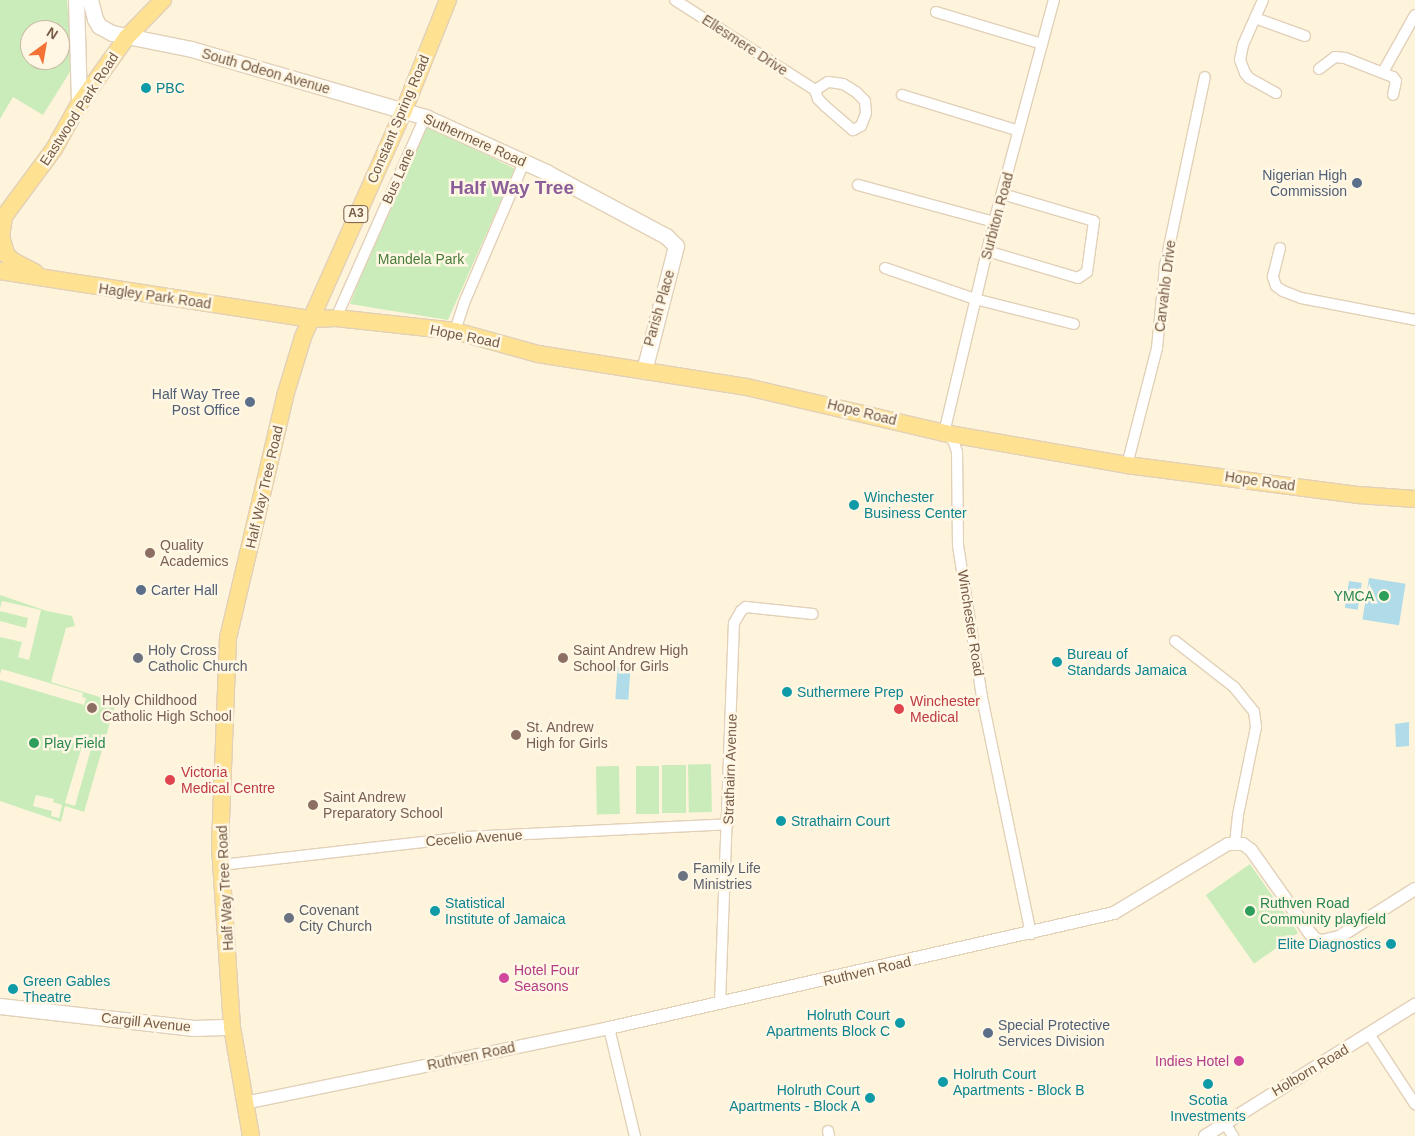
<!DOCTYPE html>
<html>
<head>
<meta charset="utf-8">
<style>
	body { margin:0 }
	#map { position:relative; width:1415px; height:1136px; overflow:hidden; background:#fef4dc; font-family:Arial,sans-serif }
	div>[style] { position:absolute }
	.green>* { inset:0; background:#caecba; transform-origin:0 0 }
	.water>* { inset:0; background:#b0dbe8; transform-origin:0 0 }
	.roads { filter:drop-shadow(1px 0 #e2d0b8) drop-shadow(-1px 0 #e2d0b8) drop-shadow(0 1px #e2d0b8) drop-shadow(0 -1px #e2d0b8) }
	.minor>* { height:10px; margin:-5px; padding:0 5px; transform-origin:5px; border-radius:5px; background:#fff }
	.tertiary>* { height:12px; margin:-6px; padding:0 6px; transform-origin:6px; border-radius:6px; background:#fff }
	.secondary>* { height:15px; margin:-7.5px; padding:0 7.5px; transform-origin:7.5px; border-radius:7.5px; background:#fff }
	.primary>* { height:16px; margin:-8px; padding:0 8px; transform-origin:8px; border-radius:8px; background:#ffe192 }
	.dots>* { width:14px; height:14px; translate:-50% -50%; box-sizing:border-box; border:2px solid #fff7e4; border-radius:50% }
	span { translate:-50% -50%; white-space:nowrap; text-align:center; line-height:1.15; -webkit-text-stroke:5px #fff7e4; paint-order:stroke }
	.shield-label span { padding:1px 4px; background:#fff7e4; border:1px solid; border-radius:4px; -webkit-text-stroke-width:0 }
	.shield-label { font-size:12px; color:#755a44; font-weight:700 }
	.street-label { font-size:14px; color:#755a44 }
	.culture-label { font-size:14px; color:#0d838f }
	.left { translate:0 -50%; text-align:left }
	.right { translate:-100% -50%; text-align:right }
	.service-label { font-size:14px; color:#4e5e75 }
	.park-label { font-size:14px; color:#487c3a }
	.education-label { font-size:14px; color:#785e54 }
	.leisure-label { font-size:14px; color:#27864d }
	.worship-label { font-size:14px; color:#5b616d }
	.health-label { font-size:14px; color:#be3a42 }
	.hotel-label { font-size:14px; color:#b23c85 }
	.district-label { font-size:19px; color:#8b5e99; font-weight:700 }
	.north { position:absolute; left:20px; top:20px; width:50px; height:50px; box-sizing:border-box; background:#fff7e4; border:1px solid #c8b8a4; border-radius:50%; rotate:32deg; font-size:14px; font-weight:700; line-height:20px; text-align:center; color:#755a44 }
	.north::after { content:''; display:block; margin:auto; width:18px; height:22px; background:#f37336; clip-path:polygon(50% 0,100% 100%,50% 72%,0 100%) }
</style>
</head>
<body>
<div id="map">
	<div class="green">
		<div style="clip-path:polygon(evenodd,0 0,67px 0,73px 67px,43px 115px,13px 97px,0 119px,0 0,30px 30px,60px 30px,60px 60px,30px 60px,30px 30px)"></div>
		<div style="clip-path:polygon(426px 125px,515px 169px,448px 320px,350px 304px,374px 241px)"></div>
		<div style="clip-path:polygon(evenodd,0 595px,47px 611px,72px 616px,75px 626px,66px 628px,51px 682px,116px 702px,84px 812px,65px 806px,61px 822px,0 801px,0 680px,84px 705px,86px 698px,82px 697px,83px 693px,2px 669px,0 674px,0 637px,22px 642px,18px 657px,29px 660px,41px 610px,2px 601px,0 609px,0 595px,82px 746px,91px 749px,75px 806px,65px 803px,82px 746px,0 595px,36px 795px,54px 799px,53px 802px,62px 805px,59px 818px,51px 816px,52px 811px,33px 806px,36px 795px)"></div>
		<div style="clip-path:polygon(0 611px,28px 618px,26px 628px,0 621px)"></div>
		<div style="left:711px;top:764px;width:48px;height:23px;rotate:89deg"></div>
		<div style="left:686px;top:765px;width:48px;height:24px;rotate:90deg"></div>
		<div style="left:619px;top:766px;width:48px;height:23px;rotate:89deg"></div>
		<div style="left:636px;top:766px;width:23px;height:48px"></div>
		<div style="left:1250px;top:864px;width:84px;height:54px;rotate:55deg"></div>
	</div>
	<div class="water">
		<div style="left:1369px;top:578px;width:37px;height:42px;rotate:9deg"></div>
		<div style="left:1349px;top:581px;width:13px;height:27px;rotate:9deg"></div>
		<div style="left:618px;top:661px;width:13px;height:38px;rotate:4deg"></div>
		<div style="clip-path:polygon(1409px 722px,1409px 746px,1396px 747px,1395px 724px)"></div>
	</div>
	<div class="roads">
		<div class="minor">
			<div style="left:675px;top:0;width:166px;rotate:32.7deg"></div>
			<div style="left:815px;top:90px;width:9px;rotate:72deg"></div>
			<div style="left:818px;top:99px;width:10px;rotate:45deg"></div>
			<div style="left:825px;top:106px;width:37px;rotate:41deg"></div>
			<div style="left:853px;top:130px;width:9px;rotate:-27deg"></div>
			<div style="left:861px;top:126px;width:14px;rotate:-69deg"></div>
			<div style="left:866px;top:113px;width:12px;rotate:-95deg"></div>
			<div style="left:865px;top:101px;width:13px;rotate:-135deg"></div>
			<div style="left:856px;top:92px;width:15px;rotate:-148deg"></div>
			<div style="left:843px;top:84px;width:15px;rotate:-172deg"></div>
			<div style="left:828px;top:82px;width:15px;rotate:148deg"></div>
			<div style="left:1263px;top:0;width:49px;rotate:114deg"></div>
			<div style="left:1243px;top:45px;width:15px;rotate:101deg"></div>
			<div style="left:1240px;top:60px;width:14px;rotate:69deg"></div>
			<div style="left:1245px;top:73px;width:6px;rotate:51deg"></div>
			<div style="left:1249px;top:78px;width:31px;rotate:29deg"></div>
			<div style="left:936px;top:12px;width:111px;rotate:16.8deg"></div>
			<div style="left:1255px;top:18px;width:53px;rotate:19.8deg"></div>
			<div style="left:1319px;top:69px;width:20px;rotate:-37deg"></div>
			<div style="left:1335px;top:57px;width:10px;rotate:6deg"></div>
			<div style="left:1345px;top:58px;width:52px;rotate:21.6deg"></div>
			<div style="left:1393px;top:77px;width:5px;rotate:53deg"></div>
			<div style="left:1396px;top:81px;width:14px;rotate:102deg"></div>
			<div style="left:1383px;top:72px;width:65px;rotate:-60.7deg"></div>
			<div style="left:902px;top:95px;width:122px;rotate:17.1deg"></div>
			<div style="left:858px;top:185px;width:141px;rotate:15.2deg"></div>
			<div style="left:1280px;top:248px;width:30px;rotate:104deg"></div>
			<div style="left:1273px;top:277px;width:9px;rotate:72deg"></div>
			<div style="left:1276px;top:286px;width:9px;rotate:36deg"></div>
			<div style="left:1283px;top:291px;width:19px;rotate:21deg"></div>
			<div style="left:1301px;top:298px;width:116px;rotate:10.9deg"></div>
			<div style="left:987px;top:251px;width:95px;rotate:16.5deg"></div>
			<div style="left:1078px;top:278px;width:11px;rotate:-34deg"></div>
			<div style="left:1087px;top:272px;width:51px;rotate:-82.2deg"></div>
			<div style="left:1094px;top:221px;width:96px;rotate:-163.6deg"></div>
			<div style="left:885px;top:268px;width:95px;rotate:19deg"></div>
			<div style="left:975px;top:299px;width:102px;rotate:14.2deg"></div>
			<div style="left:336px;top:318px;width:220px;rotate:-66.1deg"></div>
			<div style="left:455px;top:331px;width:29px;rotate:-72deg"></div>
			<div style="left:464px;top:303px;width:153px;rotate:-66.9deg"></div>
			<div style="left:1127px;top:465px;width:121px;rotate:-75.6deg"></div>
			<div style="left:1157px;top:348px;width:82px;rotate:-84.4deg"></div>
			<div style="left:1165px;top:266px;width:193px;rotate:-78.1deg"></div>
			<div style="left:1175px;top:641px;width:75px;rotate:37.9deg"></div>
			<div style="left:1234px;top:687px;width:32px;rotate:51deg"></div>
			<div style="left:1254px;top:712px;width:15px;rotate:82deg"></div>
			<div style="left:1256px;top:727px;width:90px;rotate:101.6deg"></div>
			<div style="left:1238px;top:815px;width:28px;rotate:96deg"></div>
			<div style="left:222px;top:865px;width:246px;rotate:-6.5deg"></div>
			<div style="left:466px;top:837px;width:262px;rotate:-2.8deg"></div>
			<div style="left:1031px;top:934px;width:242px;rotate:-101.7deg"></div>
			<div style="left:982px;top:697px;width:154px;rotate:-99deg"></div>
			<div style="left:958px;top:545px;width:93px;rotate:-90.6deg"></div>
			<div style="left:957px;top:452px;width:13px;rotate:-108deg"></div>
			<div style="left:953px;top:440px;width:11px;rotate:-142deg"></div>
			<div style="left:944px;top:433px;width:217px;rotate:-76.7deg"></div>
			<div style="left:994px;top:222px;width:230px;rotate:-74.9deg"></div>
			<div style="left:720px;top:1003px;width:380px;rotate:-87.9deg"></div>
			<div style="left:734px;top:623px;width:14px;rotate:-60deg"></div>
			<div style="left:741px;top:611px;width:6px;rotate:-39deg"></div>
			<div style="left:746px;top:607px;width:67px;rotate:6deg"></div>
			<div style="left:609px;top:1028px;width:111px;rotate:76.5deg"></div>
			<div style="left:1369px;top:1034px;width:84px;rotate:56.7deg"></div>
			<div style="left:1224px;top:1122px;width:17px;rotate:57deg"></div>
			<div style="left:828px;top:1131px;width:5px;rotate:79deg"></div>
		</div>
		<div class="tertiary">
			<div style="left:245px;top:1103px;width:372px;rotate:-11.6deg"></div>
			<div style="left:609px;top:1028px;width:518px;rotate:-12.83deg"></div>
			<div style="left:1114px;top:913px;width:133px;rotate:-31.2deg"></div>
			<div style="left:1228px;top:844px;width:15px"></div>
			<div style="left:1243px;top:844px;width:10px;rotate:37deg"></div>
			<div style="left:1251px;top:850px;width:100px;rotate:54.7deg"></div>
			<div style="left:1309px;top:932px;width:9px;rotate:49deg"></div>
			<div style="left:1315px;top:939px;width:7px;rotate:16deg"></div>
			<div style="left:1322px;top:941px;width:17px;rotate:-13deg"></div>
			<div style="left:1339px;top:937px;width:90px;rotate:-32.3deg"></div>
			<div style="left:1205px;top:1136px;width:248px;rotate:-32deg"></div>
		</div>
		<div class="secondary">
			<div style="left:76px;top:0;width:104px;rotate:88.3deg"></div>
			<div style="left:90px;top:0;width:20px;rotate:75deg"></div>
			<div style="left:95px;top:19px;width:8px;rotate:60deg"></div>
			<div style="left:99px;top:26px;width:15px;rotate:28deg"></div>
			<div style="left:112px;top:33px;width:81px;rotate:11.4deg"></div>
			<div style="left:191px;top:49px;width:244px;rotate:16.2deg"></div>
			<div style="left:425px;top:117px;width:133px;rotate:24.4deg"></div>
			<div style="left:546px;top:172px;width:136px;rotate:28.1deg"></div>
			<div style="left:666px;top:236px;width:14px;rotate:45deg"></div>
			<div style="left:676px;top:246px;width:129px;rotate:104.4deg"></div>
			<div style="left:0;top:1006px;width:195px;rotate:6.5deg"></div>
			<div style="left:194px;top:1028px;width:38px;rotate:-2deg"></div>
		</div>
		<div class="primary">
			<div style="left:4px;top:218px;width:18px;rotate:99deg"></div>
			<div style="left:1px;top:236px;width:19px;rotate:74deg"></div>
			<div style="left:6px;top:254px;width:10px;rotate:45deg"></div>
			<div style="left:13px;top:261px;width:25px;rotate:27deg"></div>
			<div style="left:0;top:222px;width:91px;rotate:-53.5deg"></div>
			<div style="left:54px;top:149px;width:51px;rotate:-60.9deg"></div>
			<div style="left:79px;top:104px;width:82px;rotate:-54.4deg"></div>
			<div style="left:127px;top:37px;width:52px;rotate:-45.8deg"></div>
			<div style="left:0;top:271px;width:315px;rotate:8.8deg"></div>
			<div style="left:311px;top:319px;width:25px;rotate:-2deg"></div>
			<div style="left:336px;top:318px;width:120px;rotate:6.2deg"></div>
			<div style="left:455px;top:331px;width:86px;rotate:15.5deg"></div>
			<div style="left:538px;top:354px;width:212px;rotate:9deg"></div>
			<div style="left:747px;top:387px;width:202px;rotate:13.1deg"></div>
			<div style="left:944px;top:433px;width:186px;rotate:9.9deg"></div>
			<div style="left:1127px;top:465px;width:234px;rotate:7.4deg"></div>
			<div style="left:1359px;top:495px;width:56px;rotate:4.1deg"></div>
			<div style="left:251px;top:1136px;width:111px;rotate:-99.9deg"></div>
			<div style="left:232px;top:1027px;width:181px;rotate:-93.8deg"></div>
			<div style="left:220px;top:846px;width:208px;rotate:-87.8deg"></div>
			<div style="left:228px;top:638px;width:249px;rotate:-76.7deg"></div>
			<div style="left:285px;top:396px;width:62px;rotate:-73deg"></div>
			<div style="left:303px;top:337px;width:248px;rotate:-66deg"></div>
			<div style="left:404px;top:110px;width:118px;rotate:-68.2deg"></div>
		</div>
	</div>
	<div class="dots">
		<div style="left:146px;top:88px;background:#0f9aa8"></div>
		<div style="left:1357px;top:183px;background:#5c6f8a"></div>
		<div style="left:250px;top:402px;background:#5c6f8a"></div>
		<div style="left:854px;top:505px;background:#0f9aa8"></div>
		<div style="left:150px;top:553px;background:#8d6e63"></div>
		<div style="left:141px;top:590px;background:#5c6f8a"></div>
		<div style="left:1384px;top:596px;background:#2e9e5b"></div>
		<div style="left:138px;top:658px;background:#6b7280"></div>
		<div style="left:563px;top:658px;background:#8d6e63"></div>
		<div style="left:1057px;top:662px;background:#0f9aa8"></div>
		<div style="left:787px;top:692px;background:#0f9aa8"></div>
		<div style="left:92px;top:708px;background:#8d6e63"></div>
		<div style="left:899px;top:709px;background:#e0444e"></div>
		<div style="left:516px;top:735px;background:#8d6e63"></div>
		<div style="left:34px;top:743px;background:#2e9e5b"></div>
		<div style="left:170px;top:780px;background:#e0444e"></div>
		<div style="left:313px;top:805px;background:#8d6e63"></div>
		<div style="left:781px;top:821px;background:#0f9aa8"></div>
		<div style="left:683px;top:876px;background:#6b7280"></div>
		<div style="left:435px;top:911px;background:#0f9aa8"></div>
		<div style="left:1250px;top:911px;background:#2e9e5b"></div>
		<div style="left:289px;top:918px;background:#6b7280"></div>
		<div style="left:1391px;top:944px;background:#0f9aa8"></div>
		<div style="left:504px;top:978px;background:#d1479c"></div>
		<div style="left:13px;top:989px;background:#0f9aa8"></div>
		<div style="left:900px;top:1023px;background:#0f9aa8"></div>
		<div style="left:988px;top:1033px;background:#5c6f8a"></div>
		<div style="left:1239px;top:1061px;background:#d1479c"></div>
		<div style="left:943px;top:1082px;background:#0f9aa8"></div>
		<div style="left:1208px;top:1084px;background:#0f9aa8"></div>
		<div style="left:870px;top:1098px;background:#0f9aa8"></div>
	</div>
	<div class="shield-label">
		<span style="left:356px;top:214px">A3</span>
	</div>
	<div class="street-label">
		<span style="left:745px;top:45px;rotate:33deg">Ellesmere Drive</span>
		<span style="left:266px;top:71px;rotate:16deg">South Odeon Avenue</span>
		<span style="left:79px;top:109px;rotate:-57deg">Eastwood Park Road</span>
		<span style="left:398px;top:119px;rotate:-67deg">Constant Spring Road</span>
		<span style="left:475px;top:140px;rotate:24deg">Suthermere Road</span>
		<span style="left:398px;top:176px;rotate:-66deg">Bus Lane</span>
		<span style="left:997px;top:216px;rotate:-75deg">Surbiton Road</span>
		<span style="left:1165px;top:286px;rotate:-83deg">Carvahlo Drive</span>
		<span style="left:155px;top:296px;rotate:8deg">Hagley Park Road</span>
		<span style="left:659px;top:308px;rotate:-74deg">Parish Place</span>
		<span style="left:465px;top:336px;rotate:11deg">Hope Road</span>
		<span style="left:862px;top:412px;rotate:14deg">Hope Road</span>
		<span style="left:1260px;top:481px;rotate:8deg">Hope Road</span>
		<span style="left:264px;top:487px;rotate:-77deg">Half Way Tree Road</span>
		<span style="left:971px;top:623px;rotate:81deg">Winchester Road</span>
		<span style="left:730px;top:769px;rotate:-88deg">Strathairn Avenue</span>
		<span style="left:474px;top:838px;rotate:-4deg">Cecelio Avenue</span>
		<span style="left:225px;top:888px;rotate:-93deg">Half Way Tree Road</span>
		<span style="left:867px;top:971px;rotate:-13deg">Ruthven Road</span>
		<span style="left:146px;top:1022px;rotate:6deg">Cargill Avenue</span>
		<span style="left:471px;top:1056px;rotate:-12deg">Ruthven Road</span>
		<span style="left:1310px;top:1070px;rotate:-31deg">Holborn Road</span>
	</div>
	<div class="culture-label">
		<span class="left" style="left:156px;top:88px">PBC</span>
		<span class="left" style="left:864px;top:505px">Winchester<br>Business Center</span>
		<span class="left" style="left:1067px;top:662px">Bureau of<br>Standards Jamaica</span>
		<span class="left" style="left:797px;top:692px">Suthermere Prep</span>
		<span class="left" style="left:791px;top:821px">Strathairn Court</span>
		<span class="left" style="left:445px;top:911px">Statistical<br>Institute of Jamaica</span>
		<span class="right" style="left:1381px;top:944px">Elite Diagnostics</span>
		<span class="left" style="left:23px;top:989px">Green Gables<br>Theatre</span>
		<span class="right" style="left:890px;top:1023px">Holruth Court<br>Apartments Block C</span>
		<span class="left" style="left:953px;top:1082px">Holruth Court<br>Apartments - Block B</span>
		<span class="right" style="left:860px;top:1098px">Holruth Court<br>Apartments - Block A</span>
		<span style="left:1208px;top:1108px">Scotia<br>Investments</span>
	</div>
	<div class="service-label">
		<span class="right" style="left:1347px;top:183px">Nigerian High<br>Commission</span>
		<span class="right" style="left:240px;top:402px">Half Way Tree<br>Post Office</span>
		<span class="left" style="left:151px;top:590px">Carter Hall</span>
		<span class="left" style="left:998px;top:1033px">Special Protective<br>Services Division</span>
	</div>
	<div class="park-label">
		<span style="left:421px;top:259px">Mandela Park</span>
	</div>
	<div class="education-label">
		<span class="left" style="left:160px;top:553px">Quality<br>Academics</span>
		<span class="left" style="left:573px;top:658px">Saint Andrew High<br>School for Girls</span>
		<span class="left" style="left:102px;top:708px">Holy Childhood<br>Catholic High School</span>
		<span class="left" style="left:526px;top:735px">St. Andrew<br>High for Girls</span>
		<span class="left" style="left:323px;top:805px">Saint Andrew<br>Preparatory School</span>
	</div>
	<div class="leisure-label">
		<span class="right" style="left:1374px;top:596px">YMCA</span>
		<span class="left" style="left:44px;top:743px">Play Field</span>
		<span class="left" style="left:1260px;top:911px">Ruthven Road<br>Community playfield</span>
	</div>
	<div class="worship-label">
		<span class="left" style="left:148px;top:658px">Holy Cross<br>Catholic Church</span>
		<span class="left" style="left:693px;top:876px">Family Life<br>Ministries</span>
		<span class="left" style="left:299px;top:918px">Covenant<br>City Church</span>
	</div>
	<div class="health-label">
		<span class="left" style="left:910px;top:709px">Winchester<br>Medical</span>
		<span class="left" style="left:181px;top:780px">Victoria<br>Medical Centre</span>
	</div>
	<div class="hotel-label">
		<span class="left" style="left:514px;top:978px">Hotel Four<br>Seasons</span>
		<span class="right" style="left:1229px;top:1061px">Indies Hotel</span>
	</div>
	<div class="district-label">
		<span style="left:512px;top:188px">Half Way Tree</span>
	</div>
	<div class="north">N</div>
</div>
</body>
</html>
